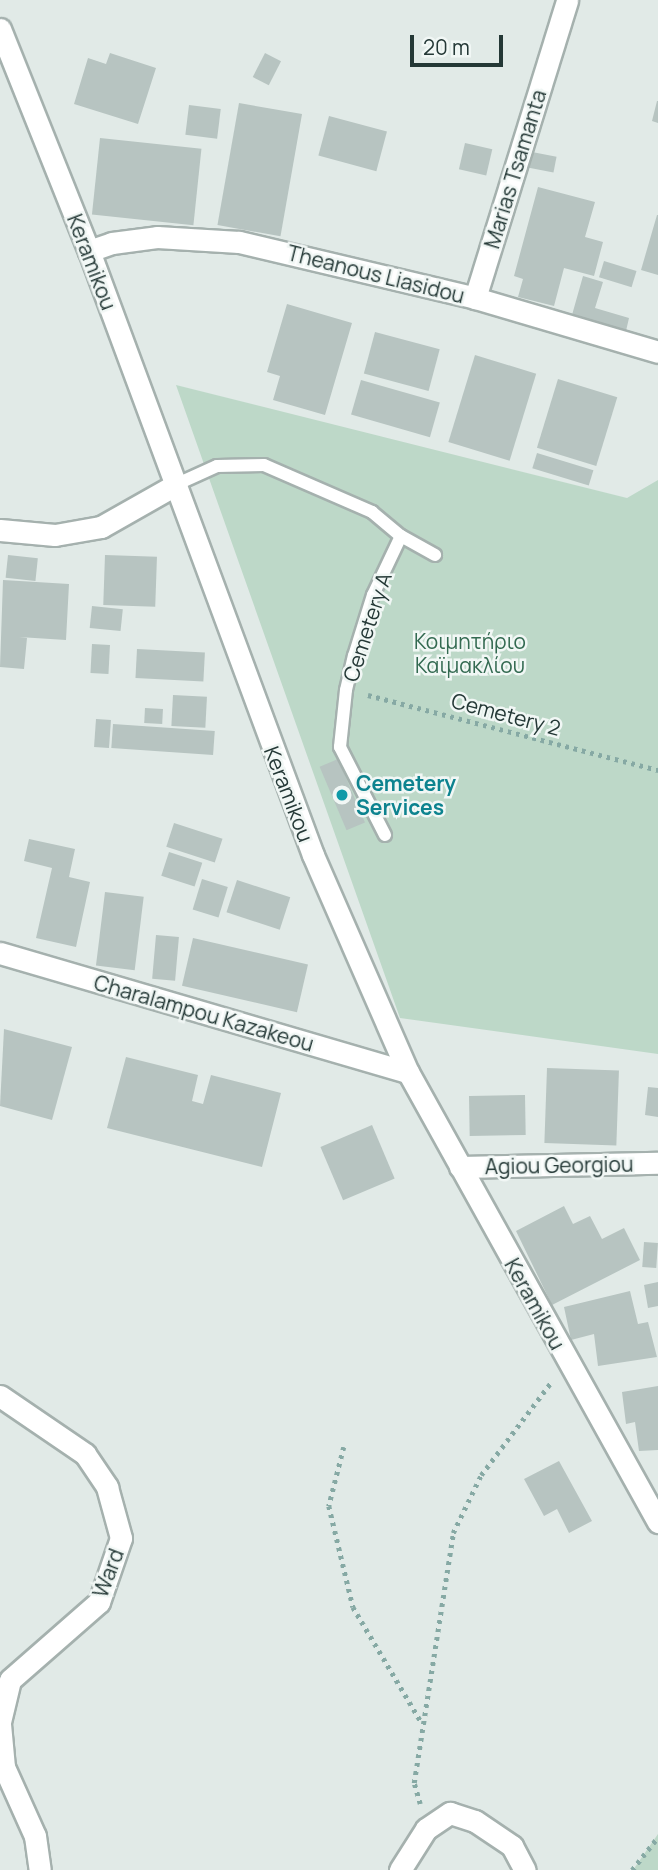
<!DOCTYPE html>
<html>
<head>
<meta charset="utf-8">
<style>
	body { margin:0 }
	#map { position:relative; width:658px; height:1870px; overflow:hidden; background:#e1eae7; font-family:Manrope,sans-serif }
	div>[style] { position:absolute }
	.green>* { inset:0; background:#bdd8c8 }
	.building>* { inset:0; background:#b7c4c1; transform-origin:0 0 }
	.path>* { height:4.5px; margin-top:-2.25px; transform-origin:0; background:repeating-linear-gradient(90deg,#86a9a4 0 3.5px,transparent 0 8.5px) }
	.roads { filter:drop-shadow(2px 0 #a5b1ae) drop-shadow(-2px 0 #a5b1ae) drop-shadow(0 2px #a5b1ae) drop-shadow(0 -2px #a5b1ae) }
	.lane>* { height:12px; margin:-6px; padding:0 6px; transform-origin:6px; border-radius:6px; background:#fff }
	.street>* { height:21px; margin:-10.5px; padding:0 10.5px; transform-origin:10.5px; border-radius:10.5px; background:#fff }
	.dots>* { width:19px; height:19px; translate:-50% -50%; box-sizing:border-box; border:4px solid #f1f7f5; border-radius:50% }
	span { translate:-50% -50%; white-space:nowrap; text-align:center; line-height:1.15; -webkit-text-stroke:5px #f1f7f5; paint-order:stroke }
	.street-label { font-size:21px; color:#243836 }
	.park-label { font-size:21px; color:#336a51 }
	.culture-label { font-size:21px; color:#0d838f; font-weight:700 }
	.left { translate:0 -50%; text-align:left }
	.scale { position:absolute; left:410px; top:35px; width:93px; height:32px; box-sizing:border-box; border:4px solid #243836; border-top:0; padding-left:9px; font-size:21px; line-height:24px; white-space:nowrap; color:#243836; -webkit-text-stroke:5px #f1f7f5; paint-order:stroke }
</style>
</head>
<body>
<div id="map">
	<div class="green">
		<div style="clip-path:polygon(176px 385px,627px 498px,658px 480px,658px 1054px,400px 1018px)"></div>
		<div style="clip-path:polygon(658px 1834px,658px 1870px,633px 1870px)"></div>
	</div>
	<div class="building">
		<div style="clip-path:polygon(110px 53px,156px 68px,138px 124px,74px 104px,88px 58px,106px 64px)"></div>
		<div style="left:265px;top:53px;width:18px;height:27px;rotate:27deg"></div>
		<div style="clip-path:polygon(657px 101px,658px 101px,658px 123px,652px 121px)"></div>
		<div style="left:239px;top:103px;width:64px;height:124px;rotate:10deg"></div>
		<div style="left:189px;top:105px;width:32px;height:30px;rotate:7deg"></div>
		<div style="left:329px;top:116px;width:60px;height:41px;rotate:15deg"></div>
		<div style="left:100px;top:138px;width:102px;height:77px;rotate:6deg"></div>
		<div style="left:465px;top:143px;width:28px;height:27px;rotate:13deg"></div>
		<div style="left:532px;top:152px;width:25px;height:16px;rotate:11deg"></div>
		<div style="clip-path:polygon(538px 187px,595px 202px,585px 237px,603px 242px,594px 276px,564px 268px,554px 306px,518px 297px,523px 279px,514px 276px)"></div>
		<div style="clip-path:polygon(657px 215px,658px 215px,658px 275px,641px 270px)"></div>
		<div style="left:604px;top:261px;width:34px;height:17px;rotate:17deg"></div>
		<div style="clip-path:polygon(583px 276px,603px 282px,595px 308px,629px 318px,626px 331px,572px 315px)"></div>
		<div style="clip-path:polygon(287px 304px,352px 323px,325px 415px,273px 400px,280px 376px,267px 372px)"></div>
		<div style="left:375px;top:332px;width:67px;height:43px;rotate:15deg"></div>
		<div style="left:475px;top:355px;width:64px;height:91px;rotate:17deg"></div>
		<div style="left:558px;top:379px;width:62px;height:72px;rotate:17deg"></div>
		<div style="left:361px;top:380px;width:82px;height:36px;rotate:16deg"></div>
		<div style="left:537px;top:453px;width:59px;height:16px;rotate:17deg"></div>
		<div style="left:8px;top:555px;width:30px;height:23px;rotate:6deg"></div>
		<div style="left:105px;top:555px;width:52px;height:50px;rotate:2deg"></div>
		<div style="clip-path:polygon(3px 580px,69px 584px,66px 640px,19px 637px,27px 638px,24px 669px,0 667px)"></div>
		<div style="left:92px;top:606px;width:31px;height:22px;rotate:6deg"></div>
		<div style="left:92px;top:644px;width:18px;height:29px;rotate:3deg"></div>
		<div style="left:137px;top:649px;width:68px;height:29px;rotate:3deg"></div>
		<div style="left:173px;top:695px;width:34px;height:31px;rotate:3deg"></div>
		<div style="left:145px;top:708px;width:18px;height:15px;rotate:3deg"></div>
		<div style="left:96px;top:719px;width:15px;height:28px;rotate:4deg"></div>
		<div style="left:113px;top:724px;width:102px;height:24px;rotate:4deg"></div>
		<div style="left:338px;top:759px;width:69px;height:20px;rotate:67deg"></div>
		<div style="left:174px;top:823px;width:51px;height:25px;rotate:18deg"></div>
		<div style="clip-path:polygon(29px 839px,75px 849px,69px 877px,90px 882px,76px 947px,36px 938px,52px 868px,24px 861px)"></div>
		<div style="left:169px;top:852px;width:35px;height:25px;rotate:18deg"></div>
		<div style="left:202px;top:879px;width:27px;height:32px;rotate:17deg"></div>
		<div style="left:237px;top:880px;width:56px;height:34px;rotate:18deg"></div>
		<div style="left:105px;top:892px;width:39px;height:74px;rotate:7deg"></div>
		<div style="left:156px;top:935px;width:23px;height:44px;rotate:5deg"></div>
		<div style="left:193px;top:938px;width:118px;height:49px;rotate:13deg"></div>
		<div style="clip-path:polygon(4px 1029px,72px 1047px,52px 1120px,0 1106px)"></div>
		<div style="clip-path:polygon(126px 1057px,198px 1075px,192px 1101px,203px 1104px,211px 1075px,281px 1093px,262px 1167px,107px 1128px)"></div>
		<div style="left:547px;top:1068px;width:72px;height:75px;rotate:2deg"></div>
		<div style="clip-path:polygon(648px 1087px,658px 1088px,658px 1117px,645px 1115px)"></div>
		<div style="left:525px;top:1095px;width:40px;height:56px;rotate:89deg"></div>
		<div style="left:372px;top:1125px;width:58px;height:56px;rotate:67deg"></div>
		<div style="clip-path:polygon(564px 1206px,573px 1224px,590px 1216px,602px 1239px,624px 1228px,640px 1260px,552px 1305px,516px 1231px)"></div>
		<div style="left:644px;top:1242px;width:14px;height:25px;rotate:4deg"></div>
		<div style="clip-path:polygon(658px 1282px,658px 1306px,648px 1308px,644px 1285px)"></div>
		<div style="clip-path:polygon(630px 1291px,638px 1324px,648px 1322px,657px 1357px,598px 1366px,594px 1334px,571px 1340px,564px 1307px)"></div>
		<div style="clip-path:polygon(658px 1386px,658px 1450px,639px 1451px,635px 1422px,626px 1424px,622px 1392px)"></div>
		<div style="clip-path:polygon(559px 1461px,592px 1521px,569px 1533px,557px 1509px,544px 1516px,524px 1479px)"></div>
	</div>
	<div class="path">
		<div style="left:368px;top:695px;width:300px;rotate:14.5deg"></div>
		<div style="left:344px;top:1447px;width:61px;rotate:104.3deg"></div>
		<div style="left:329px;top:1506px;width:104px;rotate:76.6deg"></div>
		<div style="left:353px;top:1607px;width:135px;rotate:59.3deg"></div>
		<div style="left:420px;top:1804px;width:22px;rotate:-106deg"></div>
		<div style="left:414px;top:1783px;width:253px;rotate:-81.1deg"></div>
		<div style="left:453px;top:1533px;width:64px;rotate:-64.2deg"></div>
		<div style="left:481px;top:1475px;width:118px;rotate:-52.9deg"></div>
		<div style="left:632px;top:1870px;width:42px;rotate:-51.8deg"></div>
	</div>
	<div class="roads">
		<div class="lane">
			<div style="left:175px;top:485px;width:46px;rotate:-24.3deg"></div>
			<div style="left:217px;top:466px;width:47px;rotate:-1.2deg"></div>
			<div style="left:264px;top:465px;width:118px;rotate:23.5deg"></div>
			<div style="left:372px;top:512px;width:38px;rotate:40deg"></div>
			<div style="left:401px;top:536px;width:39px;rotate:29deg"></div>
			<div style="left:385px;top:835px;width:99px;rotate:-117.1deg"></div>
			<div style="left:340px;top:747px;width:57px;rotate:-84deg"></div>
			<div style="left:346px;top:690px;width:35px;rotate:-77deg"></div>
			<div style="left:354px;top:656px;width:64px;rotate:-72.7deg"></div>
			<div style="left:373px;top:595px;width:65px;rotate:-64.6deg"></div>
		</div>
		<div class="street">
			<div style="left:0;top:29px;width:239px;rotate:68.2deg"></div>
			<div style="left:89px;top:251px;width:644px;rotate:69.65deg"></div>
			<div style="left:313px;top:855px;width:237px;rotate:66.4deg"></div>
			<div style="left:408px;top:1072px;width:515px;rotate:60.95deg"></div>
			<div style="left:89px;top:251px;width:24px;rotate:-19deg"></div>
			<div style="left:112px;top:243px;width:45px;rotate:-7.6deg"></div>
			<div style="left:157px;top:237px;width:82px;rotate:3.5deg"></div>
			<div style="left:239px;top:242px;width:243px;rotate:13.3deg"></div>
			<div style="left:475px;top:298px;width:191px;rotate:16.4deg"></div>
			<div style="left:475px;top:298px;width:312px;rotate:-72.8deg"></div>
			<div style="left:0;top:530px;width:55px;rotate:5.2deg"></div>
			<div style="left:55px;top:535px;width:47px;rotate:-9.9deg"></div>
			<div style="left:101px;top:527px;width:85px;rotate:-29.6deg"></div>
			<div style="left:0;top:953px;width:425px;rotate:16.3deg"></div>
			<div style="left:460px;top:1167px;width:198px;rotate:-1.2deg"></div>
			<div style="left:0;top:1396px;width:103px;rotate:34.3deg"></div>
			<div style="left:85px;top:1454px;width:40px;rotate:56deg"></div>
			<div style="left:107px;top:1487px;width:53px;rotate:74.6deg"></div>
			<div style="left:121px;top:1538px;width:68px;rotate:109deg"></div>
			<div style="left:99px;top:1602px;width:118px;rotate:138.8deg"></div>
			<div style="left:10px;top:1680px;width:43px;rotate:103.4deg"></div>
			<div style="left:0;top:1724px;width:43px;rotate:84.7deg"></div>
			<div style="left:4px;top:1767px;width:76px;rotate:65.8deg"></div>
			<div style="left:35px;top:1836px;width:34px;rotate:82deg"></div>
			<div style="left:400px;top:1870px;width:49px;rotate:-57.6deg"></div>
			<div style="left:426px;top:1829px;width:29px;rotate:-34deg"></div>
			<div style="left:450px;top:1813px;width:26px;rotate:18deg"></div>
			<div style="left:475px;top:1821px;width:45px;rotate:34deg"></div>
			<div style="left:512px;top:1846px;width:27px;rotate:62deg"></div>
		</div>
	</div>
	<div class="dots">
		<div style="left:342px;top:795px;background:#0f9aa8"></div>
	</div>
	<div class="street-label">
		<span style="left:515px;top:169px;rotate:-73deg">Marias Tsamanta</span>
		<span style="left:92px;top:262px;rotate:69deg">Keramikou</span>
		<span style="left:376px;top:274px;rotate:14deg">Theanous Liasidou</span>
		<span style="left:367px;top:627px;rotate:-72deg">Cemetery A</span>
		<span style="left:506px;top:714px;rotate:15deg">Cemetery 2</span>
		<span style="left:289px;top:794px;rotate:69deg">Keramikou</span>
		<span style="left:204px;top:1013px;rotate:16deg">Charalampou Kazakeou</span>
		<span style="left:559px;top:1165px;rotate:-1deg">Agiou Georgiou</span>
		<span style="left:535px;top:1304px;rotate:61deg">Keramikou</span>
		<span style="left:108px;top:1573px;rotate:-69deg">Ward</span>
	</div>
	<div class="park-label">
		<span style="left:470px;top:653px">Κοιμητήριο<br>Καϊμακλίου</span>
	</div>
	<div class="culture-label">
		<span class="left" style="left:356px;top:795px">Cemetery<br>Services</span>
	</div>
	<div class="scale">20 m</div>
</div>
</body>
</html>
